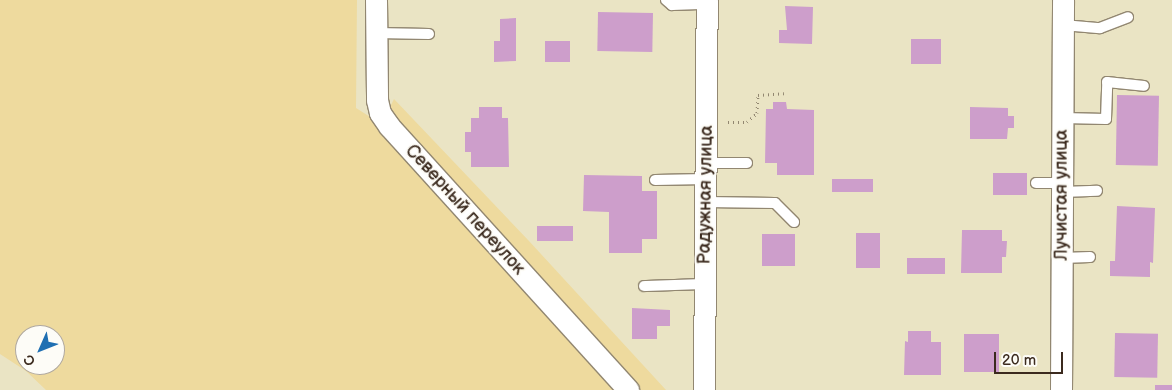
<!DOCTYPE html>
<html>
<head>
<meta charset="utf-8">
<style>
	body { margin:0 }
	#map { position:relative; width:1172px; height:390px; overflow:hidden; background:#eae4c4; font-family:"Balsamiq Sans",sans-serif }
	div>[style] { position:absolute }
	.sand>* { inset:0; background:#eeda9e }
	.building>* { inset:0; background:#cd9ecb; transform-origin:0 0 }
	.path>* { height:3px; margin-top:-1.5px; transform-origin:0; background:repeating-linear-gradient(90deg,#928771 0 1px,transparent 0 5px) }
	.roads { filter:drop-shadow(1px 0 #928771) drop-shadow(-1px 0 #928771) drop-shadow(0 1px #928771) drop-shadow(0 -1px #928771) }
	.lane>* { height:10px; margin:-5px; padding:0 5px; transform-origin:5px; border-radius:5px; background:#fff }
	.street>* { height:21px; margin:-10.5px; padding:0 10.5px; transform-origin:10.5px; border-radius:10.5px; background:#fff }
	span { translate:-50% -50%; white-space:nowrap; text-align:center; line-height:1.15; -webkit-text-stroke:4px #fdfcf7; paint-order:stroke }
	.street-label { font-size:18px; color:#3b2a1e }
	.north { position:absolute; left:15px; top:325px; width:50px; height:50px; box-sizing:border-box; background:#fdfcf7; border:1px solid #afa8a0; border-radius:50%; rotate:226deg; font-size:14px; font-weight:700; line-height:20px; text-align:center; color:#3b2a1e }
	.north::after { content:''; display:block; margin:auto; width:18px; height:22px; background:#1f6fb2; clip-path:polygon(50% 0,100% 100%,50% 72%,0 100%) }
	.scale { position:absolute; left:994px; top:352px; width:69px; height:22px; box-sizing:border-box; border:2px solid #3b2a1e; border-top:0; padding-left:6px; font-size:15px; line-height:18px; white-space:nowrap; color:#3b2a1e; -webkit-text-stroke:4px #fdfcf7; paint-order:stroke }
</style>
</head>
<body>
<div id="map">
	<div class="sand">
		<div style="clip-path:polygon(evenodd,0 0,357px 0,356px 108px,375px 120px,390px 107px,394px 99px,529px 241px,666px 390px,46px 390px,26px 371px,0 354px,0 0,25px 335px,55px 335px,55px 365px,25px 365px,25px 335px)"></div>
	</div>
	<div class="building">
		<div style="clip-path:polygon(785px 6px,813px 7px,812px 44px,779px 43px,779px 30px,787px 30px)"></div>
		<div style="left:598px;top:12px;width:55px;height:39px;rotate:1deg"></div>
		<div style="clip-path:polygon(516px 18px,516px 61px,494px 62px,494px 41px,500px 41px,500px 19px)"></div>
		<div style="left:911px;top:39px;width:30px;height:25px"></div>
		<div style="left:545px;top:41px;width:25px;height:21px"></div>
		<div style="left:1117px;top:95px;width:42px;height:70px;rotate:1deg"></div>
		<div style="clip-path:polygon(773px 102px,786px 102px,787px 109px,814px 110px,814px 175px,777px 175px,777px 163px,765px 163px,766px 109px,773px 109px)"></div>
		<div style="clip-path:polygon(479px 107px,502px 107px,502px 118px,508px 118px,509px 167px,471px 167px,471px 152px,465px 152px,465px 132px,471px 132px,471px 118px,479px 118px)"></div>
		<div style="clip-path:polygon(970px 107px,1008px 108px,1008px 116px,1014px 116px,1014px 128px,1008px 128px,1007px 139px,970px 139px)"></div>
		<div style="left:993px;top:173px;width:34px;height:22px"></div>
		<div style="clip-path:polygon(584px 175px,642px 176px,642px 191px,657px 191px,657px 239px,642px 239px,642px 253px,609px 253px,609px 212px,583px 211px)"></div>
		<div style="left:832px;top:179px;width:41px;height:13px"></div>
		<div style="clip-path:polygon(1117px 206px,1155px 208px,1153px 263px,1150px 262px,1150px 277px,1110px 276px,1110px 261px,1115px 261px)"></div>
		<div style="left:537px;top:226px;width:36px;height:15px"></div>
		<div style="clip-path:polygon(962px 230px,1002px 230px,1002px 241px,1007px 241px,1006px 257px,1002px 257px,1002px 273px,961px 273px)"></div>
		<div style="left:856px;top:233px;width:24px;height:35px"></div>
		<div style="left:762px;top:234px;width:33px;height:32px"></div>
		<div style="left:907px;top:258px;width:38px;height:16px"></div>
		<div style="clip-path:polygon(632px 308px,670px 310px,670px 326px,657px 326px,657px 339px,632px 339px)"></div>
		<div style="clip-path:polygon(908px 331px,931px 331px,931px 342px,941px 342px,941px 375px,904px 375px,905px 341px,908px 342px)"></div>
		<div style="left:1115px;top:333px;width:43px;height:44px;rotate:1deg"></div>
		<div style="left:964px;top:334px;width:35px;height:38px"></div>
		<div style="left:1155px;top:385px;width:17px;height:5px"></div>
	</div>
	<div class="path">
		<div style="left:728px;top:122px;width:19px"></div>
		<div style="left:747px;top:122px;width:13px;rotate:-42deg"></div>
		<div style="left:757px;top:113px;width:18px;rotate:-87deg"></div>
		<div style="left:758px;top:95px;width:26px;rotate:-4deg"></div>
	</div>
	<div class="roads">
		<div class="lane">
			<div style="left:666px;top:0;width:8px;rotate:40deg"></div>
			<div style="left:672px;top:5px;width:35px;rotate:-2deg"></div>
			<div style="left:1063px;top:25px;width:37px;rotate:5deg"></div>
			<div style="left:1100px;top:28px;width:30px;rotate:-21deg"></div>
			<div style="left:376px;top:33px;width:53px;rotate:1.1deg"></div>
			<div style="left:1063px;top:118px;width:43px;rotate:1.3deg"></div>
			<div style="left:1106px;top:119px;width:37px;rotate:-88deg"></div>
			<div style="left:1107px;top:82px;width:37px;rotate:6deg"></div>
			<div style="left:706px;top:163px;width:41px"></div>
			<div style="left:655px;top:180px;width:51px;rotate:-1.1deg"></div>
			<div style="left:1036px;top:183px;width:26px"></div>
			<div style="left:1062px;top:192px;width:35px;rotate:-2deg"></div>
			<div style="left:706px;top:202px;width:69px;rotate:0.8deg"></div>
			<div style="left:775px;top:203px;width:27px;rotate:45deg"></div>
			<div style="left:1062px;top:258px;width:28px;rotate:-2deg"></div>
			<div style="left:644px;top:286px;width:61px;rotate:-1.9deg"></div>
		</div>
		<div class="street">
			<div style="left:376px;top:0;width:100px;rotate:89.4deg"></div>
			<div style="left:377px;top:100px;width:13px;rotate:77deg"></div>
			<div style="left:380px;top:113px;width:16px;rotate:55deg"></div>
			<div style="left:389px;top:126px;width:356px;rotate:47.8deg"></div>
			<div style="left:704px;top:390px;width:390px;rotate:-89.6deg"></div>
			<div style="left:1061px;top:390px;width:390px;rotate:-89.7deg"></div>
		</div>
	</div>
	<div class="street-label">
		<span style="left:706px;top:195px;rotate:-89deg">Радужная улица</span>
		<span style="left:1062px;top:195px;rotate:-90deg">Лучистая улица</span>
		<span style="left:465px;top:210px;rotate:48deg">Северный переулок</span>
	</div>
	<div class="north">С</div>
	<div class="scale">20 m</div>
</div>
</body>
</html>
